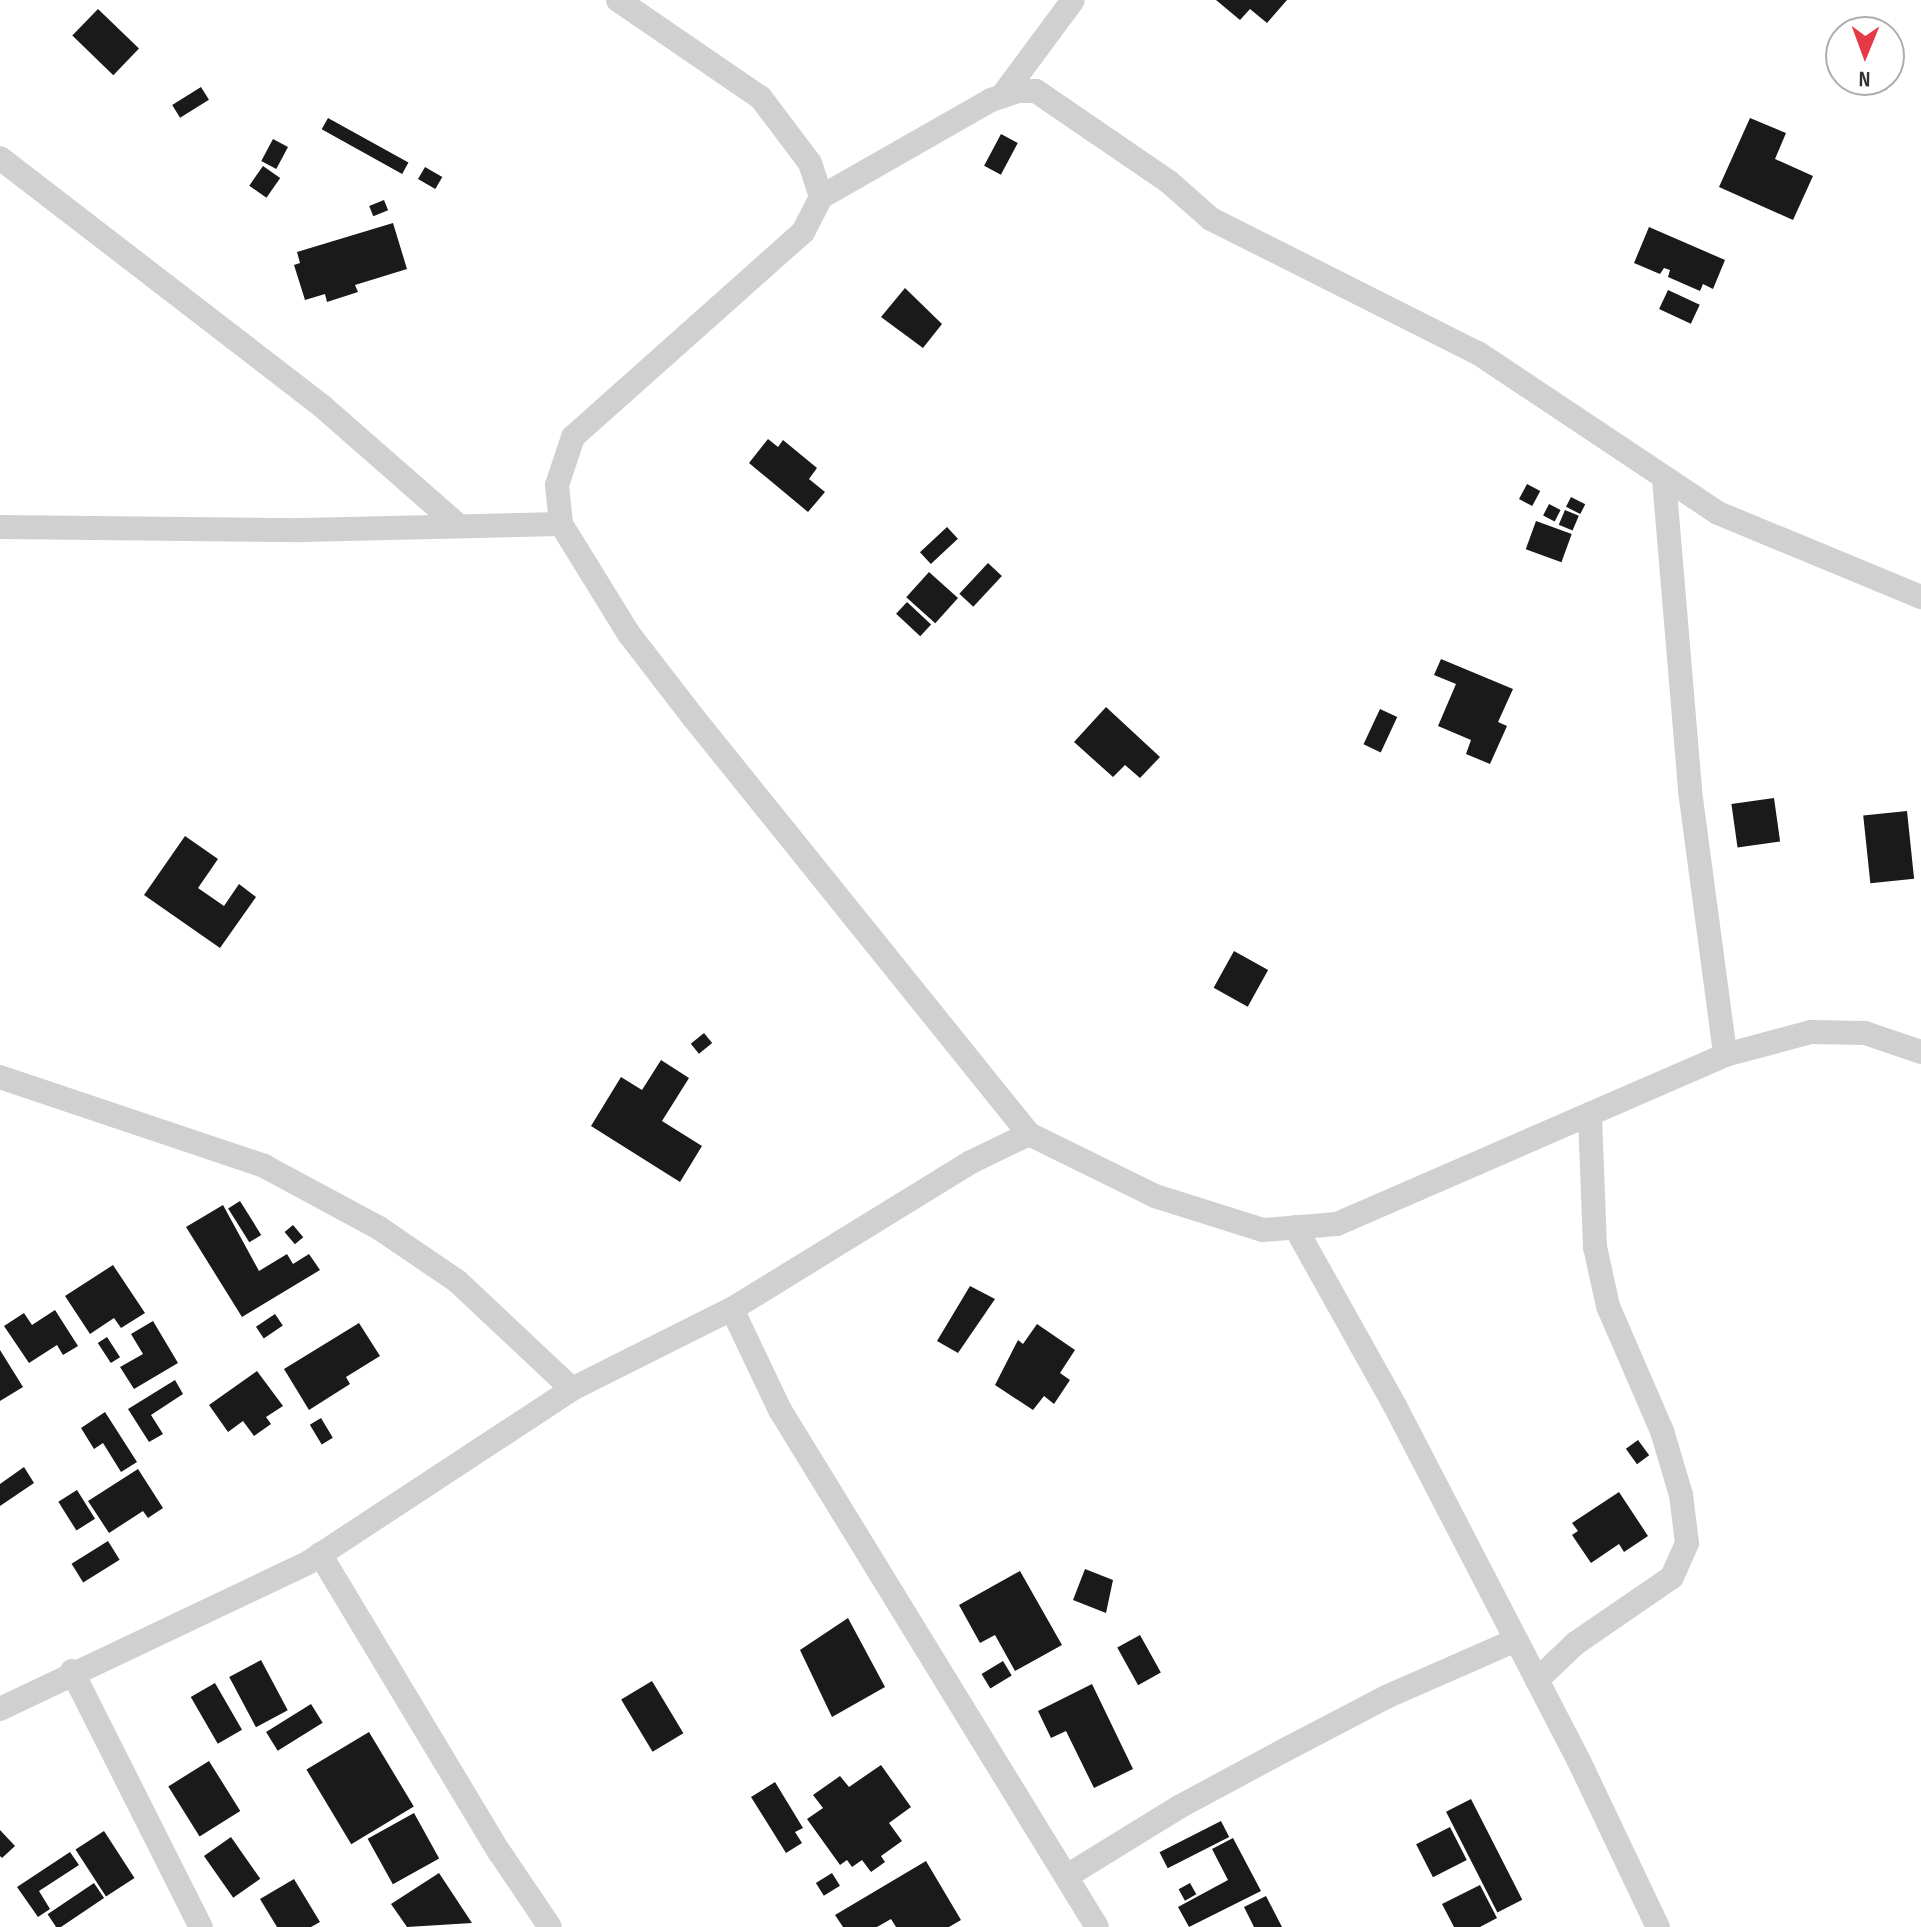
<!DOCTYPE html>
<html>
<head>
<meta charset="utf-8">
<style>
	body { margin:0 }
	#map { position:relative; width:1921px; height:1927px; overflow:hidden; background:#fff; font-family:"Sofia Sans Condensed",sans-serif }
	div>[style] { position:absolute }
	.building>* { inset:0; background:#1a1a1a; transform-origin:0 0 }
	.minor>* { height:24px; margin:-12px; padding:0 12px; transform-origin:12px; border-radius:12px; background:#d0d0d0 }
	span { translate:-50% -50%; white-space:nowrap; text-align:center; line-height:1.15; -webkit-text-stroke:8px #fff; paint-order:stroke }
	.north { position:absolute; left:1825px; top:16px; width:80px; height:80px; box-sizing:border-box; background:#fff; border:2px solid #adadad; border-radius:50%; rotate:181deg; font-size:22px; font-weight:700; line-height:32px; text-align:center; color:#333 }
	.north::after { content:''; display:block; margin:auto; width:28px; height:36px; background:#e63946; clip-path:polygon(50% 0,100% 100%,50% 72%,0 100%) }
</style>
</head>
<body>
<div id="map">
	<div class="building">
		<div style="clip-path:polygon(1216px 0,1287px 0,1267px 23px,1250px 9px,1240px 20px)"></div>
		<div style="left:98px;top:9px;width:57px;height:37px;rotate:44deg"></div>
		<div style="left:201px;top:87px;width:15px;height:34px;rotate:58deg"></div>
		<div style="left:328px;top:118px;width:92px;height:13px;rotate:29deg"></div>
		<div style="clip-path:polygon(1750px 118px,1786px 133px,1775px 159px,1813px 176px,1793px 220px,1719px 187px)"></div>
		<div style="left:1001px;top:134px;width:19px;height:36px;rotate:28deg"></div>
		<div style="left:273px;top:139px;width:17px;height:25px;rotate:28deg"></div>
		<div style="left:263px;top:166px;width:21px;height:24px;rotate:35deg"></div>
		<div style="left:425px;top:167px;width:20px;height:14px;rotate:30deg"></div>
		<div style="left:384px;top:200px;width:11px;height:16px;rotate:68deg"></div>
		<div style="clip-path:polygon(393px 223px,407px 269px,355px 285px,358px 292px,327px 302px,325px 294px,305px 300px,294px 265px,300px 263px,297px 252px)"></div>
		<div style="clip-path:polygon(1649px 227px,1725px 260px,1713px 289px,1703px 284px,1700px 291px,1668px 277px,1670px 270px,1664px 268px,1660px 274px,1634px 263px)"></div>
		<div style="clip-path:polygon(905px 288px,942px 324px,923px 348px,881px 317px)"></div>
		<div style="left:1668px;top:290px;width:35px;height:21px;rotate:25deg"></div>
		<div style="clip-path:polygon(768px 439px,778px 447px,783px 440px,817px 468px,809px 479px,825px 492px,808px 512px,749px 463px)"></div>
		<div style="left:1527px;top:484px;width:15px;height:17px;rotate:28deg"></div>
		<div style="left:1571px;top:497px;width:16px;height:11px;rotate:27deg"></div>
		<div style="left:1549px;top:504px;width:13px;height:13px;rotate:27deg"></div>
		<div style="left:1565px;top:510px;width:15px;height:16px;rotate:23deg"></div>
		<div style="left:1536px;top:521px;width:38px;height:30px;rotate:20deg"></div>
		<div style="left:947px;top:527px;width:16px;height:37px;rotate:47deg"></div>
		<div style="left:988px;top:563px;width:19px;height:42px;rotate:43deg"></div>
		<div style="left:929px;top:572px;width:39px;height:34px;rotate:42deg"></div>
		<div style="left:907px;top:602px;width:33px;height:16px;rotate:43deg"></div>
		<div style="clip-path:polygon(1441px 659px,1513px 689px,1498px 722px,1507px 726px,1490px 764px,1466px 754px,1471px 740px,1438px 726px,1456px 684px,1434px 675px)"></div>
		<div style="clip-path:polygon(1106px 707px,1160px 757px,1140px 778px,1125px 765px,1113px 777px,1074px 742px)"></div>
		<div style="left:1380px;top:709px;width:19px;height:39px;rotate:25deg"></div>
		<div style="left:1774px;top:798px;width:44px;height:43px;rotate:82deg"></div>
		<div style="left:1907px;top:811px;width:68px;height:44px;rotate:84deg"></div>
		<div style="clip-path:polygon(185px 836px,218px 859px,198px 888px,224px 906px,239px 884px,256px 897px,220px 948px,144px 895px)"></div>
		<div style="left:1234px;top:951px;width:39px;height:42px;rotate:29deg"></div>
		<div style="left:704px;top:1033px;width:13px;height:17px;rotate:51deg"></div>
		<div style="clip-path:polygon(661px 1060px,689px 1078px,662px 1121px,702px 1146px,680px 1182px,591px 1126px,621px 1077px,642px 1090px)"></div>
		<div style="left:240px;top:1201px;width:40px;height:14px;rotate:58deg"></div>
		<div style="clip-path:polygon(223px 1205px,259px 1271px,287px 1254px,293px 1264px,309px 1254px,320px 1270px,242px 1317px,186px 1227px)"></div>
		<div style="left:293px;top:1225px;width:16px;height:11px;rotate:50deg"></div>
		<div style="clip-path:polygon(113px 1265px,145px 1313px,121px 1328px,114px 1318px,90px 1334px,65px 1296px)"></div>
		<div style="clip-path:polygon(970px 1286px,995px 1299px,958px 1353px,937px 1341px)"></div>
		<div style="clip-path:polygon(55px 1310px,78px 1346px,63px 1355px,57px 1345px,29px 1363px,4px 1326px,24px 1313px,32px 1325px)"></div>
		<div style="left:275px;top:1314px;width:14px;height:23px;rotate:56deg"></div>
		<div style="clip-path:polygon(153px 1321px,178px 1363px,134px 1389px,120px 1367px,143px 1354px,131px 1334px)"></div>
		<div style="clip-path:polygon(359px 1323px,380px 1356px,346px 1377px,350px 1384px,309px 1410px,284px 1369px)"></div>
		<div style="clip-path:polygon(1037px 1324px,1075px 1350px,1060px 1373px,1070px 1380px,1054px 1404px,1044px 1396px,1033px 1410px,995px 1385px,1018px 1340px,1023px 1344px)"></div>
		<div style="left:107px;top:1337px;width:24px;height:11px;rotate:57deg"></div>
		<div style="clip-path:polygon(0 1350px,23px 1387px,0 1401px)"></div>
		<div style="clip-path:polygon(257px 1371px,283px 1406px,266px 1417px,271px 1424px,254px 1436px,243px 1421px,228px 1432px,209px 1405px)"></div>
		<div style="clip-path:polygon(175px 1380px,183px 1394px,151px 1415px,163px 1434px,149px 1442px,128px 1409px)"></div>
		<div style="clip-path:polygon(105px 1412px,137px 1462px,121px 1472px,103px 1443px,94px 1449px,81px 1428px)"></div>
		<div style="left:321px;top:1418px;width:23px;height:13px;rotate:59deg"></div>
		<div style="left:1638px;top:1440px;width:19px;height:15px;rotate:54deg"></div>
		<div style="clip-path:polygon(24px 1467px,34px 1483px,0 1506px,0 1484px)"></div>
		<div style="clip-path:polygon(138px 1469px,163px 1508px,148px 1518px,143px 1511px,109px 1533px,88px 1501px)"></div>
		<div style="left:77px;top:1490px;width:34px;height:22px;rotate:58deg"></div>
		<div style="clip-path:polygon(1619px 1492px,1648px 1536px,1624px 1552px,1619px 1544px,1591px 1563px,1572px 1535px,1578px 1531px,1572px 1523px)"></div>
		<div style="left:108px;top:1541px;width:22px;height:43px;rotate:58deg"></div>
		<div style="clip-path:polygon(1085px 1569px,1113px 1580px,1106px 1613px,1073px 1600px)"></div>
		<div style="clip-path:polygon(1020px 1571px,1062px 1645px,1015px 1671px,995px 1635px,980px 1643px,959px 1605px)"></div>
		<div style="clip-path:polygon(848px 1618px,885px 1687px,832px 1717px,800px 1650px)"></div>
		<div style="left:1140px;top:1635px;width:43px;height:26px;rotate:61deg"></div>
		<div style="left:261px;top:1660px;width:57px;height:36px;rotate:62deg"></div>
		<div style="left:1003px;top:1661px;width:17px;height:25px;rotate:59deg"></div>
		<div style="left:652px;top:1681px;width:61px;height:36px;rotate:59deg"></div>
		<div style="left:215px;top:1683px;width:54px;height:28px;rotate:60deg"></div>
		<div style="clip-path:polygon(1092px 1684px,1133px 1769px,1094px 1788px,1066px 1731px,1051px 1738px,1038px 1711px)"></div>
		<div style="left:311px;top:1704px;width:22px;height:53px;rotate:58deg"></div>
		<div style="left:369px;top:1732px;width:87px;height:73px;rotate:59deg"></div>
		<div style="left:209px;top:1761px;width:59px;height:48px;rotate:58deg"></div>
		<div style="clip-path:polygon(881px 1765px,911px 1807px,889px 1823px,902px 1841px,881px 1856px,885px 1862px,871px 1872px,862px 1860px,852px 1867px,847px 1860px,840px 1865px,807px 1819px,823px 1808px,813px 1795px,840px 1776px,849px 1787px)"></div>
		<div style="clip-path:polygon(775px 1782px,803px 1828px,795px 1832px,802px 1843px,786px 1853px,751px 1797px)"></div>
		<div style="left:1471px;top:1799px;width:113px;height:28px;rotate:63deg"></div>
		<div style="left:414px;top:1813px;width:52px;height:53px;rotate:61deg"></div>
		<div style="left:1221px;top:1821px;width:18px;height:69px;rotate:63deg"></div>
		<div style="left:1450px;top:1827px;width:37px;height:38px;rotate:63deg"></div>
		<div style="clip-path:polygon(0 1830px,15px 1846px,2px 1858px,0 1856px)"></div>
		<div style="left:104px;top:1831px;width:56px;height:34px;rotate:57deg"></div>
		<div style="left:231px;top:1837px;width:51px;height:33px;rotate:55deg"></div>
		<div style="clip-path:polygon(1233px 1838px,1261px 1891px,1189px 1927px,1178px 1907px,1228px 1880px,1212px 1849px)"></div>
		<div style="clip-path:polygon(70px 1852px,79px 1865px,39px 1891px,50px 1909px,38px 1917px,17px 1887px)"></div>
		<div style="clip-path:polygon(926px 1861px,961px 1920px,949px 1927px,896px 1927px,891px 1919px,877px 1927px,843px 1927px,835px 1915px)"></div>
		<div style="clip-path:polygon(439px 1873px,472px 1923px,407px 1927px,391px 1904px)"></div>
		<div style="left:832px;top:1873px;width:15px;height:19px;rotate:58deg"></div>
		<div style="clip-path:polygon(294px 1879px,320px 1922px,311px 1927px,277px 1927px,260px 1899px)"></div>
		<div style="left:94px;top:1883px;width:18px;height:56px;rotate:56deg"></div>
		<div style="left:1190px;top:1883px;width:13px;height:13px;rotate:61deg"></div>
		<div style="clip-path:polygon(1480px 1885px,1497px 1918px,1480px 1927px,1454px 1927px,1442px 1904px)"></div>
		<div style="clip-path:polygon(1266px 1896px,1282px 1927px,1254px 1927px,1244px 1907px)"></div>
	</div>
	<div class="minor">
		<div style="left:618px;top:0;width:173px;rotate:34.4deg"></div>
		<div style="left:761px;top:98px;width:81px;rotate:53deg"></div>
		<div style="left:810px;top:163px;width:36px;rotate:72deg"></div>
		<div style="left:821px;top:197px;width:39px;rotate:117deg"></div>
		<div style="left:803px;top:232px;width:308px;rotate:138.3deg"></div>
		<div style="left:573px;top:437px;width:51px;rotate:108.4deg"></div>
		<div style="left:557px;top:485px;width:39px;rotate:84deg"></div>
		<div style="left:561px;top:524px;width:129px;rotate:58.3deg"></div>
		<div style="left:629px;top:634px;width:105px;rotate:52.4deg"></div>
		<div style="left:693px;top:717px;width:536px;rotate:51.14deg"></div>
		<div style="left:1029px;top:1134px;width:140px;rotate:26.2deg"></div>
		<div style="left:1155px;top:1196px;width:113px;rotate:17.5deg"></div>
		<div style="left:1263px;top:1230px;width:74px;rotate:-4.6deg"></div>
		<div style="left:1337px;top:1224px;width:423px;rotate:-23.5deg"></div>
		<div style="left:1725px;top:1055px;width:89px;rotate:-15deg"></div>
		<div style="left:1811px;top:1032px;width:54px;rotate:1.1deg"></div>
		<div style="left:1865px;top:1033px;width:59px;rotate:18.7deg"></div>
		<div style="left:1002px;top:96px;width:119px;rotate:-53.5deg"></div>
		<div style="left:0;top:158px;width:408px;rotate:37.6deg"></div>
		<div style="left:323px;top:407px;width:181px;rotate:41.2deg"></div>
		<div style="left:821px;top:197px;width:196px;rotate:-29.7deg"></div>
		<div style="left:991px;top:100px;width:28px;rotate:-18deg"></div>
		<div style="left:1018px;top:91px;width:18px"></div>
		<div style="left:1036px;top:91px;width:161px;rotate:34.4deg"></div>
		<div style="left:1169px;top:182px;width:56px;rotate:41.4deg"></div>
		<div style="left:1211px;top:219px;width:299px;rotate:26.7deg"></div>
		<div style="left:1478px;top:353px;width:288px;rotate:33.7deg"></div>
		<div style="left:1718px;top:513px;width:220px;rotate:22.5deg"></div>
		<div style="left:1664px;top:479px;width:313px;rotate:85.2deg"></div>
		<div style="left:1690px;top:791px;width:266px;rotate:82.4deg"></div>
		<div style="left:0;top:527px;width:301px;rotate:0.6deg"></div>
		<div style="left:301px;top:530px;width:260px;rotate:-1.3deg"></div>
		<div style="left:0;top:1077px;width:279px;rotate:18.6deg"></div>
		<div style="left:264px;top:1166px;width:131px;rotate:28.3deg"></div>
		<div style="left:379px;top:1228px;width:94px;rotate:34.2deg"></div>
		<div style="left:457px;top:1281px;width:158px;rotate:43.2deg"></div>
		<div style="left:1295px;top:1227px;width:205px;rotate:60.8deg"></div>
		<div style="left:1395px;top:1406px;width:400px;rotate:62.6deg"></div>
		<div style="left:1579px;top:1761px;width:184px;rotate:64.6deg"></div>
		<div style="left:732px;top:1309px;width:112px;rotate:64.6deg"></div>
		<div style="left:780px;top:1410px;width:606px;rotate:58.49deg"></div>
		<div style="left:320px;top:1554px;width:349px;rotate:59deg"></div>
		<div style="left:500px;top:1853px;width:89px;rotate:56deg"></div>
		<div style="left:72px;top:1671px;width:287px;rotate:63.3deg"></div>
		<div style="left:1537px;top:1680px;width:54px;rotate:-43.5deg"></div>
		<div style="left:1576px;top:1643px;width:116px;rotate:-34.5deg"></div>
		<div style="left:1672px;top:1577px;width:37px;rotate:-66deg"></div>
		<div style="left:1687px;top:1543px;width:48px;rotate:-97.1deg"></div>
		<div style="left:1681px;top:1495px;width:67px;rotate:-106.5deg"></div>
		<div style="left:1662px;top:1431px;width:136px;rotate:-113.4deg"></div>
		<div style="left:1608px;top:1306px;width:60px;rotate:-102.4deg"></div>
		<div style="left:1595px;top:1247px;width:133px;rotate:-92.2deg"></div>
		<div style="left:0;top:1709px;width:342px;rotate:-25.4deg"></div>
		<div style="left:309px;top:1562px;width:315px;rotate:-33.3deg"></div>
		<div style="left:572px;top:1389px;width:179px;rotate:-26.6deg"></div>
		<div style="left:732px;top:1309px;width:281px;rotate:-31.6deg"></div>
		<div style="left:971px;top:1162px;width:64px;rotate:-25.8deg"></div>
		<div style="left:1067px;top:1876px;width:132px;rotate:-31.6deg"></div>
		<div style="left:1179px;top:1807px;width:116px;rotate:-28.3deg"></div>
		<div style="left:1281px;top:1752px;width:119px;rotate:-27.6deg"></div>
		<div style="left:1386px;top:1697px;width:142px;rotate:-23.7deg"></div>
	</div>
	<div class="north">N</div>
</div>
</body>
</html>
